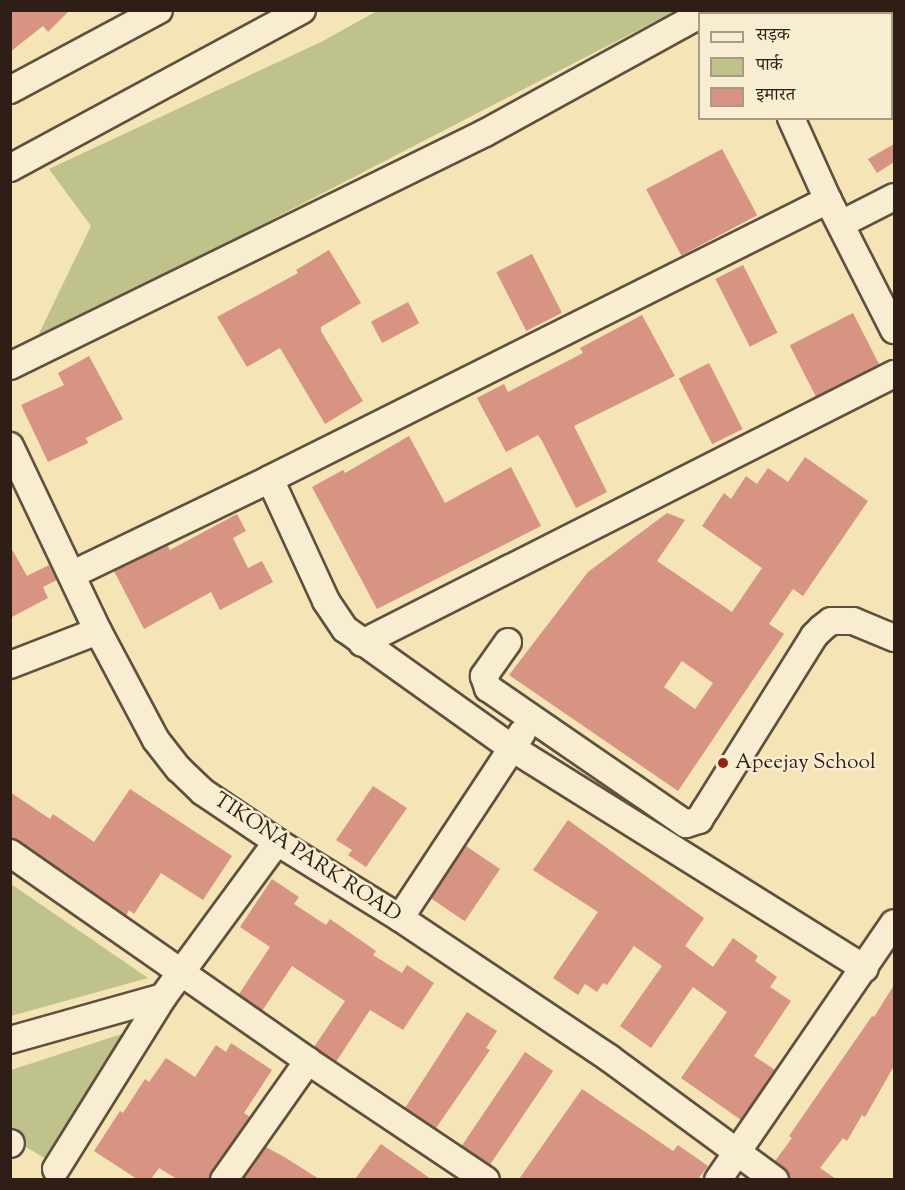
<!DOCTYPE html>
<html>
<head>
<meta charset="utf-8">
<style>
	body { margin:0 }
	#map { position:relative; width:905px; height:1190px; overflow:hidden; background:#f4e4b6; font-family:"Sorts Mill Goudy","Noto Serif Devanagari",serif }
	div>[style] { position:absolute }
	.green>* { inset:0; background:#bfc38b }
	.building>* { inset:0; background:#d79483; transform-origin:0 0 }
	.roads { filter:drop-shadow(2px 0 #60503e) drop-shadow(-2px 0 #60503e) drop-shadow(0 2px #60503e) drop-shadow(0 -2px #60503e) }
	.minor>* { height:26px; margin:-13px; padding:0 13px; transform-origin:13px; border-radius:13px; background:#f8edd0 }
	.dots>* { width:16px; height:16px; translate:-50% -50%; box-sizing:border-box; border:3px solid #f8edd0; border-radius:50% }
	span { translate:-50% -50%; white-space:nowrap; text-align:center; line-height:1.15; -webkit-text-stroke:5px #f8edd0; paint-order:stroke }
	.poi-label { font-size:21px; color:#2e1e16 }
	.left { translate:0 -50%; text-align:left }
	.street-label { font-size:21px; color:#2e1e16 }
	.frame { position:absolute; inset:0; border:12px solid #2e1e16; pointer-events:none }
	.legend { position:absolute; left:698px; top:12px; width:195px; height:108px; box-sizing:border-box; background:#f8edd0; border:2px solid #a79a86; margin:0; padding:8px 10px; list-style:none; font-size:18px; color:#2e1e16 }
	.legend li { display:flex; align-items:center; gap:12px; height:30px }
	.legend b { width:30px; border:2px solid #a79a86 }
</style>
</head>
<body>
<div id="map">
	<div class="green">
		<div style="clip-path:polygon(377px 11px,675px 11px,35px 342px,91px 226px,49px 169px,323px 41px)"></div>
		<div style="clip-path:polygon(11px 884px,148px 978px,11px 1016px)"></div>
		<div style="clip-path:polygon(134px 1030px,46px 1159px,11px 1138px,11px 1070px)"></div>
	</div>
	<div class="building">
		<div style="clip-path:polygon(10px 10px,70px 10px,48px 32px,43px 26px,10px 52px)"></div>
		<div style="clip-path:polygon(894px 144px,894px 162px,877px 173px,868px 159px)"></div>
		<div style="left:722px;top:149px;width:75px;height:86px;rotate:62deg"></div>
		<div style="clip-path:polygon(329px 250px,361px 303px,321px 327px,321px 331px,363px 401px,325px 424px,280px 348px,247px 367px,217px 317px,298px 273px,296px 270px)"></div>
		<div style="left:532px;top:254px;width:66px;height:40px;rotate:63deg"></div>
		<div style="left:743px;top:265px;width:76px;height:31px;rotate:63deg"></div>
		<div style="left:408px;top:302px;width:24px;height:42px;rotate:62deg"></div>
		<div style="left:853px;top:313px;width:58px;height:71px;rotate:63deg"></div>
		<div style="clip-path:polygon(642px 315px,675px 376px,574px 426px,607px 492px,576px 508px,542px 441px,538px 435px,506px 452px,477px 398px,504px 384px,508px 392px,583px 353px,580px 348px)"></div>
		<div style="clip-path:polygon(89px 356px,123px 419px,86px 438px,88px 443px,48px 462px,21px 405px,64px 385px,58px 373px)"></div>
		<div style="left:709px;top:363px;width:74px;height:34px;rotate:63deg"></div>
		<div style="clip-path:polygon(409px 436px,445px 503px,511px 467px,541px 526px,377px 609px,312px 487px,343px 470px,345px 473px)"></div>
		<div style="clip-path:polygon(evenodd,805px 457px,868px 501px,803px 596px,793px 589px,769px 624px,784px 634px,678px 791px,509px 675px,588px 572px,667px 513px,685px 520px,657px 561px,732px 612px,762px 568px,702px 526px,724px 493px,731px 499px,746px 476px,757px 484px,768px 468px,788px 482px,805px 457px,682px 661px,713px 683px,695px 709px,664px 687px,682px 661px)"></div>
		<div style="clip-path:polygon(237px 514px,246px 531px,233px 538px,248px 568px,262px 561px,273px 582px,220px 610px,211px 592px,144px 629px,114px 571px,167px 545px,170px 550px)"></div>
		<div style="clip-path:polygon(10px 546px,27px 576px,49px 565px,57px 580px,43px 587px,48px 598px,10px 618px)"></div>
		<div style="clip-path:polygon(373px 786px,407px 808px,366px 867px,348px 855px,352px 850px,336px 840px)"></div>
		<div style="clip-path:polygon(130px 789px,232px 856px,203px 900px,161px 873px,134px 914px,129px 910px,126px 916px,19px 841px,10px 838px,10px 792px,50px 819px,53px 814px,94px 842px)"></div>
		<div style="clip-path:polygon(568px 820px,704px 918px,685px 946px,713px 967px,733px 938px,758px 956px,755px 961px,777px 977px,770px 987px,791px 1001px,754px 1056px,775px 1070px,741px 1120px,681px 1078px,727px 1012px,693px 987px,651px 1048px,620px 1026px,662px 966px,634px 946px,607px 985px,603px 983px,597px 992px,585px 984px,578px 995px,553px 978px,598px 912px,533px 870px)"></div>
		<div style="left:466px;top:846px;width:41px;height:63px;rotate:34deg"></div>
		<div style="clip-path:polygon(272px 879px,299px 897px,294px 904px,326px 925px,330px 919px,376px 951px,373px 955px,402px 973px,407px 965px,434px 983px,403px 1030px,370px 1010px,336px 1062px,314px 1047px,345px 1001px,292px 966px,262px 1011px,239px 994px,270px 947px,240px 927px)"></div>
		<div style="clip-path:polygon(894px 985px,894px 1066px,865px 1117px,862px 1115px,847px 1141px,843px 1138px,820px 1168px,836px 1179px,790px 1179px,784px 1168px,775px 1161px,792px 1138px,789px 1136px,807px 1110px,872px 1016px,874px 1017px)"></div>
		<div style="clip-path:polygon(467px 1012px,497px 1031px,486px 1048px,490px 1050px,436px 1128px,405px 1108px)"></div>
		<div style="clip-path:polygon(231px 1043px,272px 1070px,244px 1113px,250px 1117px,212px 1171px,209px 1179px,177px 1179px,159px 1168px,151px 1179px,137px 1179px,94px 1151px,120px 1111px,123px 1113px,145px 1079px,149px 1082px,166px 1058px,195px 1077px,216px 1045px,226px 1052px)"></div>
		<div style="left:525px;top:1052px;width:34px;height:113px;rotate:34deg"></div>
		<div style="clip-path:polygon(582px 1089px,673px 1151px,678px 1145px,708px 1166px,698px 1179px,519px 1179px)"></div>
		<div style="clip-path:polygon(381px 1144px,431px 1179px,355px 1179px)"></div>
		<div style="clip-path:polygon(266px 1147px,286px 1158px,319px 1179px,243px 1179px)"></div>
	</div>
	<div class="roads">
		<div class="minor">
			<div style="left:742px;top:10px;width:4px;rotate:76deg"></div>
			<div style="left:10px;top:90px;width:169px;rotate:-28.2deg"></div>
			<div style="left:791px;top:118px;width:90px;rotate:65.7deg"></div>
			<div style="left:828px;top:200px;width:146px;rotate:63.1deg"></div>
			<div style="left:10px;top:168px;width:332px;rotate:-28.4deg"></div>
			<div style="left:841px;top:224px;width:59px;rotate:-27deg"></div>
			<div style="left:10px;top:366px;width:529px;rotate:-26.13deg"></div>
			<div style="left:485px;top:133px;width:245px;rotate:-28.8deg"></div>
			<div style="left:10px;top:446px;width:205px;rotate:64.6deg"></div>
			<div style="left:98px;top:631px;width:123px;rotate:62deg"></div>
			<div style="left:156px;top:740px;width:37px;rotate:52deg"></div>
			<div style="left:179px;top:769px;width:33px;rotate:44deg"></div>
			<div style="left:203px;top:792px;width:89px;rotate:34deg"></div>
			<div style="left:277px;top:842px;width:145px;rotate:31.7deg"></div>
			<div style="left:400px;top:918px;width:252px;rotate:33.8deg"></div>
			<div style="left:609px;top:1058px;width:206px;rotate:36.3deg"></div>
			<div style="left:270px;top:479px;width:134px;rotate:65.3deg"></div>
			<div style="left:326px;top:601px;width:34px;rotate:56deg"></div>
			<div style="left:345px;top:629px;width:205px;rotate:35.5deg"></div>
			<div style="left:512px;top:748px;width:416px;rotate:32deg"></div>
			<div style="left:73px;top:574px;width:219px;rotate:-25.7deg"></div>
			<div style="left:270px;top:479px;width:624px;rotate:-26.57deg"></div>
			<div style="left:508px;top:642px;width:42px;rotate:125.2deg"></div>
			<div style="left:484px;top:676px;width:13px;rotate:72deg"></div>
			<div style="left:488px;top:688px;width:240px;rotate:34.5deg"></div>
			<div style="left:686px;top:824px;width:14px;rotate:-17deg"></div>
			<div style="left:699px;top:820px;width:13px;rotate:-58deg"></div>
			<div style="left:706px;top:809px;width:204px;rotate:-58deg"></div>
			<div style="left:814px;top:636px;width:11px;rotate:-45deg"></div>
			<div style="left:822px;top:628px;width:11px;rotate:-38deg"></div>
			<div style="left:831px;top:621px;width:22px"></div>
			<div style="left:853px;top:621px;width:44px;rotate:22.5deg"></div>
			<div style="left:362px;top:643px;width:596px;rotate:-26.82deg"></div>
			<div style="left:10px;top:665px;width:94px;rotate:-21.1deg"></div>
			<div style="left:10px;top:853px;width:363px;rotate:34.9deg"></div>
			<div style="left:308px;top:1061px;width:214px;rotate:33.8deg"></div>
			<div style="left:400px;top:918px;width:222px;rotate:-56.6deg"></div>
			<div style="left:10px;top:1040px;width:159px;rotate:-15.7deg"></div>
			<div style="left:10px;top:1144px;width:1px;rotate:-45deg"></div>
			<div style="left:56px;top:1169px;width:203px;rotate:-58.1deg"></div>
			<div style="left:163px;top:997px;width:192px;rotate:-53.7deg"></div>
			<div style="left:224px;top:1180px;width:146px;rotate:-54.8deg"></div>
			<div style="left:718px;top:1180px;width:311px;rotate:-55.6deg"></div>
		</div>
	</div>
	<div class="dots">
		<div style="left:723px;top:763px;background:#8f2418"></div>
	</div>
	<div class="poi-label">
		<span class="left" style="left:735px;top:763px">Apeejay School</span>
	</div>
	<div class="street-label">
		<span style="left:307px;top:858px;rotate:33deg">TIKONA PARK ROAD</span>
	</div>
	<div class="frame"></div>
	<ul class="legend">
	<li><b style="height:8px;background:#f8edd0"></b>सड़क</li>
	<li><b style="height:16px;background:#bfc38b"></b>पार्क</li>
	<li><b style="height:16px;background:#d79483"></b>इमारत</li>
	</ul>
</div>
</body>
</html>
